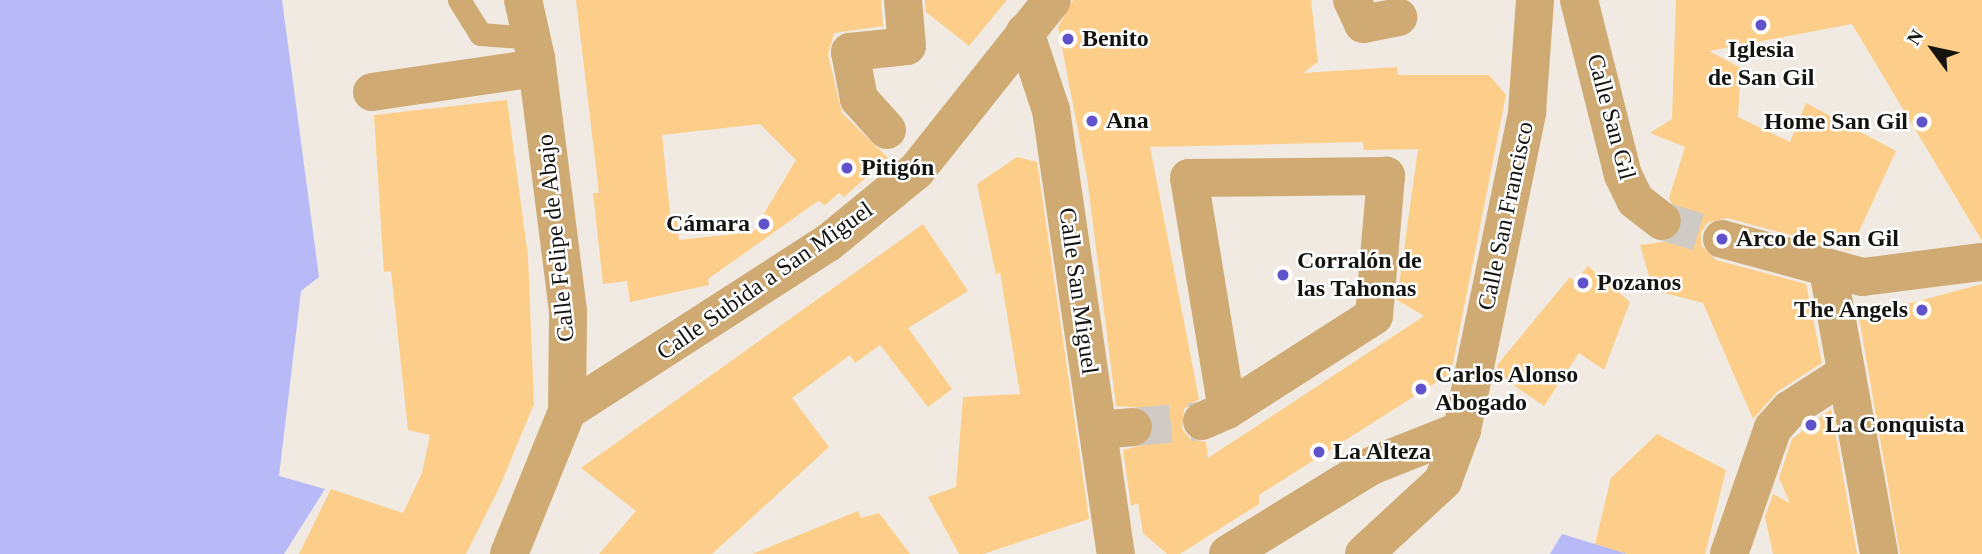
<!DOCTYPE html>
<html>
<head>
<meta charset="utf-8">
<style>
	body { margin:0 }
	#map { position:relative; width:1982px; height:554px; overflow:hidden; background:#f0eae2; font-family:Georgia,serif }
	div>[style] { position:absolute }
	.green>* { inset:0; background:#b8b9f7 }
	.building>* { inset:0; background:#fdce89 }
	.street-tunnel>* { height:38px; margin-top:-19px; transform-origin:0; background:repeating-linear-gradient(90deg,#cfcac3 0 38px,transparent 0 57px) }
	.lane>* { height:23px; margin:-11.5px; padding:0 11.5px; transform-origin:11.5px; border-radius:11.5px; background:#cfaa73 }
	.street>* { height:38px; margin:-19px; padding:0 19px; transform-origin:19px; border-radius:19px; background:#cfaa73 }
	.dots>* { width:19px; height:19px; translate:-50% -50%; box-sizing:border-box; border:4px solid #fff; border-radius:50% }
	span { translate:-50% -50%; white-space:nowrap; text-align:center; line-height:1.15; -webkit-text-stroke:5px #fff; paint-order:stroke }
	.poi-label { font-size:24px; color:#161411; font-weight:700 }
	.left { translate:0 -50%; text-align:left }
	.right { translate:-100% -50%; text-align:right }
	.street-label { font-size:24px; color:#161411 }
	.north { position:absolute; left:1898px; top:14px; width:70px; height:70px; -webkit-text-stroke:5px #fff; paint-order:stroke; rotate:303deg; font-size:19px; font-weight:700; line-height:28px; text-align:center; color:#161411 }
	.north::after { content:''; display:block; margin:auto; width:24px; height:32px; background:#161411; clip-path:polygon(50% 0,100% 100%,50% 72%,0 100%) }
</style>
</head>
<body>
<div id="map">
	<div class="green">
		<div style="clip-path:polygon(0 0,282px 0,319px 277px,301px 291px,279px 476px,325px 489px,284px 554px,0 554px)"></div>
		<div style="clip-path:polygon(1562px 534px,1628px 554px,1550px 554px)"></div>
	</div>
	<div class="building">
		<div style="clip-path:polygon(evenodd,576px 0,881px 0,883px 26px,834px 33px,828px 55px,842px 113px,888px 158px,844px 197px,839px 193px,825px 205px,818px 201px,708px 279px,709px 285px,630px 302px,627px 281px,603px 284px,593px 193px,599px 193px,576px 0,760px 124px,796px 160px,753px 232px,679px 240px,677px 221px,671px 222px,662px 135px,760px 124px)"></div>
		<div style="clip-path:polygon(925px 0,1007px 0,969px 46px,926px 12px)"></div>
		<div style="clip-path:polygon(evenodd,1073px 0,1311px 0,1318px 62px,1303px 73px,1397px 67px,1398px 75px,1489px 75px,1506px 95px,1451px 373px,1259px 495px,1259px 504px,1180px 554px,1167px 554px,1143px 533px,1138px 503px,1131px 506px,1123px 450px,1146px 444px,1155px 424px,1143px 408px,1116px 406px,1087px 177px,1058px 27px,1073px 0,1363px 142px,1364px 150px,1418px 149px,1397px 300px,1424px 316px,1208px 458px,1206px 442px,1190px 439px,1182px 429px,1184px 409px,1199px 399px,1150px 147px,1363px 142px)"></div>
		<div style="clip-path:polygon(1676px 0,1982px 0,1982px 241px,1852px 24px,1709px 51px,1741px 68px,1738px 117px,1790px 142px,1806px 103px,1896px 151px,1850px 251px,1727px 218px,1707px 223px,1701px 233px,1701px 245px,1716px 260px,1806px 284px,1822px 363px,1777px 392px,1753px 419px,1703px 303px,1653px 290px,1640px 245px,1671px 241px,1683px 225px,1669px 198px,1685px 147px,1650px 133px,1672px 119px)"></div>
		<div style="clip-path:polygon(507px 100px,528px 256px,534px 404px,500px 486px,466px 554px,299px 554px,331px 489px,403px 513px,422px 473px,430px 435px,408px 430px,391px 271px,384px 272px,374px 115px)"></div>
		<div style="clip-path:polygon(1017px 157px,1037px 162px,1089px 519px,983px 554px,959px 554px,928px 497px,956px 487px,963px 397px,1020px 394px,1000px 272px,996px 275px,977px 184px)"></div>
		<div style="clip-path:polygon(923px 224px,968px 291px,908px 328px,952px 389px,928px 407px,880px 345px,855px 363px,850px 355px,792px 398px,829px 447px,712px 554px,599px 554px,636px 511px,581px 468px)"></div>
		<div style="clip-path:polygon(1588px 266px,1630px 302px,1604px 370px,1579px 353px,1544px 406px,1496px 373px,1498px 364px,1570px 277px,1575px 281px)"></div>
		<div style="clip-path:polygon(1982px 284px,1982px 554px,1900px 554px,1859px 317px)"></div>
		<div style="clip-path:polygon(1831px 409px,1857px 554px,1773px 554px,1765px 517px,1773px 494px,1790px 503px,1779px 478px,1792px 439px)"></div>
		<div style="clip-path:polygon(1657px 434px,1726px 470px,1705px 554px,1628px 554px,1595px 544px,1611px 478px)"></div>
		<div style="clip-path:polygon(858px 511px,861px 518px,879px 513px,910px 554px,752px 554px)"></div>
	</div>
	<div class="street-tunnel">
		<div style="left:1662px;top:221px;width:63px;rotate:16.7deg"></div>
		<div style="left:1133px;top:427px;width:69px;rotate:-5deg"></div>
	</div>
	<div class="lane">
		<div style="left:459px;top:0;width:40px;rotate:58deg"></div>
		<div style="left:480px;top:34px;width:53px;rotate:4.3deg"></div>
	</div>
	<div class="street">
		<div style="left:1352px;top:0;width:26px;rotate:65deg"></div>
		<div style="left:1363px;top:24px;width:36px;rotate:-11deg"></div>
		<div style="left:1579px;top:0;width:180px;rotate:75.9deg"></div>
		<div style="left:1623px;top:175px;width:28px;rotate:64deg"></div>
		<div style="left:1635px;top:200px;width:34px;rotate:38deg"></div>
		<div style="left:1025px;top:32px;width:82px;rotate:71.6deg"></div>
		<div style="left:1051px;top:110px;width:449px;rotate:81.7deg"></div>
		<div style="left:372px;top:92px;width:167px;rotate:-8.3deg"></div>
		<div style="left:887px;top:130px;width:42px;rotate:-132.1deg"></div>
		<div style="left:859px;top:99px;width:48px;rotate:-100.8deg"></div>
		<div style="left:850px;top:52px;width:57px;rotate:-6deg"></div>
		<div style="left:907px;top:46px;width:46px;rotate:-95deg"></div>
		<div style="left:1722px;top:239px;width:146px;rotate:15.1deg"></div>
		<div style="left:1863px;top:277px;width:120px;rotate:-7.2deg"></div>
		<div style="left:1828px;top:270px;width:289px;rotate:79.8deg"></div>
		<div style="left:567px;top:411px;width:310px;rotate:-32.8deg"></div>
		<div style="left:828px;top:243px;width:114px;rotate:-39.3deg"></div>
		<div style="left:916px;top:171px;width:218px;rotate:-51.5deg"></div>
		<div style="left:1202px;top:421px;width:27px;rotate:-24deg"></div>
		<div style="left:1227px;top:410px;width:174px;rotate:-32.6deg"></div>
		<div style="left:1374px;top:316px;width:141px;rotate:-85.1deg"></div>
		<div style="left:1386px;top:176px;width:197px;rotate:179.4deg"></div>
		<div style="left:1189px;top:178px;width:235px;rotate:80.7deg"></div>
		<div style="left:1098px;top:430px;width:35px;rotate:-5deg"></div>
		<div style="left:509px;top:554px;width:154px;rotate:-67.9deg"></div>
		<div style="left:567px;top:411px;width:100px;rotate:-89.4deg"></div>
		<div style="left:568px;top:311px;width:255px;rotate:-97.2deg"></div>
		<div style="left:536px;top:58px;width:59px;rotate:-102.6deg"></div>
		<div style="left:1228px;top:554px;width:168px;rotate:-31.6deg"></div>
		<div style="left:1371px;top:466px;width:98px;rotate:-21.6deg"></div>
		<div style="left:1364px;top:554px;width:108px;rotate:-42.7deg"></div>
		<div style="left:1443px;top:481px;width:54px;rotate:-69.6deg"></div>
		<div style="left:1462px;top:430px;width:325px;rotate:-78.4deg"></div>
		<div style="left:1527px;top:112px;width:112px;rotate:-85.9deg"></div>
		<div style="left:1729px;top:554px;width:133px;rotate:-70.8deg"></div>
		<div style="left:1773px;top:428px;width:24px;rotate:-48deg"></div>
		<div style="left:1789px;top:410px;width:67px;rotate:-32.7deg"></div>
	</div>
	<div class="dots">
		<div style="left:1761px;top:25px;background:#5f52ca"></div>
		<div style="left:1068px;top:39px;background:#5f52ca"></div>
		<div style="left:1092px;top:121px;background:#5f52ca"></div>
		<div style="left:1922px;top:122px;background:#5f52ca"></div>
		<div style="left:847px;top:168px;background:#5f52ca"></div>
		<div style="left:764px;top:224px;background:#5f52ca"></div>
		<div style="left:1722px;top:239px;background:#5f52ca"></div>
		<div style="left:1283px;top:275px;background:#5f52ca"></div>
		<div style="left:1583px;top:283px;background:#5f52ca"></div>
		<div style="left:1922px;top:310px;background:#5f52ca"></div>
		<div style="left:1421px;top:389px;background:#5f52ca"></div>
		<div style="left:1811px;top:425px;background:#5f52ca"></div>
		<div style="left:1319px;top:452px;background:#5f52ca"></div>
	</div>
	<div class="poi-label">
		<span class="left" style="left:1082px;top:39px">Benito</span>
		<span style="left:1761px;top:64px">Iglesia<br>de San Gil</span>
		<span class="left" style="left:1106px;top:121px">Ana</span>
		<span class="right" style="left:1908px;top:122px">Home San Gil</span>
		<span class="left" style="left:861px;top:168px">Pitigón</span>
		<span class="right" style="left:750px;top:224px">Cámara</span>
		<span class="left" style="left:1736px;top:239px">Arco de San Gil</span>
		<span class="left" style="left:1297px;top:275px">Corralón de<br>las Tahonas</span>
		<span class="left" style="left:1597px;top:283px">Pozanos</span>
		<span class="right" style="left:1908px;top:310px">The Angels</span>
		<span class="left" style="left:1435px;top:389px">Carlos Alonso<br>Abogado</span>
		<span class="left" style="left:1825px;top:425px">La Conquista</span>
		<span class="left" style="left:1333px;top:452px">La Alteza</span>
	</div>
	<div class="street-label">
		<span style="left:1611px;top:117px;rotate:75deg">Calle San Gil</span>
		<span style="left:1506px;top:216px;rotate:-78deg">Calle San Francisco</span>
		<span style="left:556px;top:238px;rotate:-96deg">Calle Felipe de Abajo</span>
		<span style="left:765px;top:281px;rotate:-35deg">Calle Subida a San Miguel</span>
		<span style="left:1078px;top:291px;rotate:82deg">Calle San Miguel</span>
	</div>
	<div class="north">N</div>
</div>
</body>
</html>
